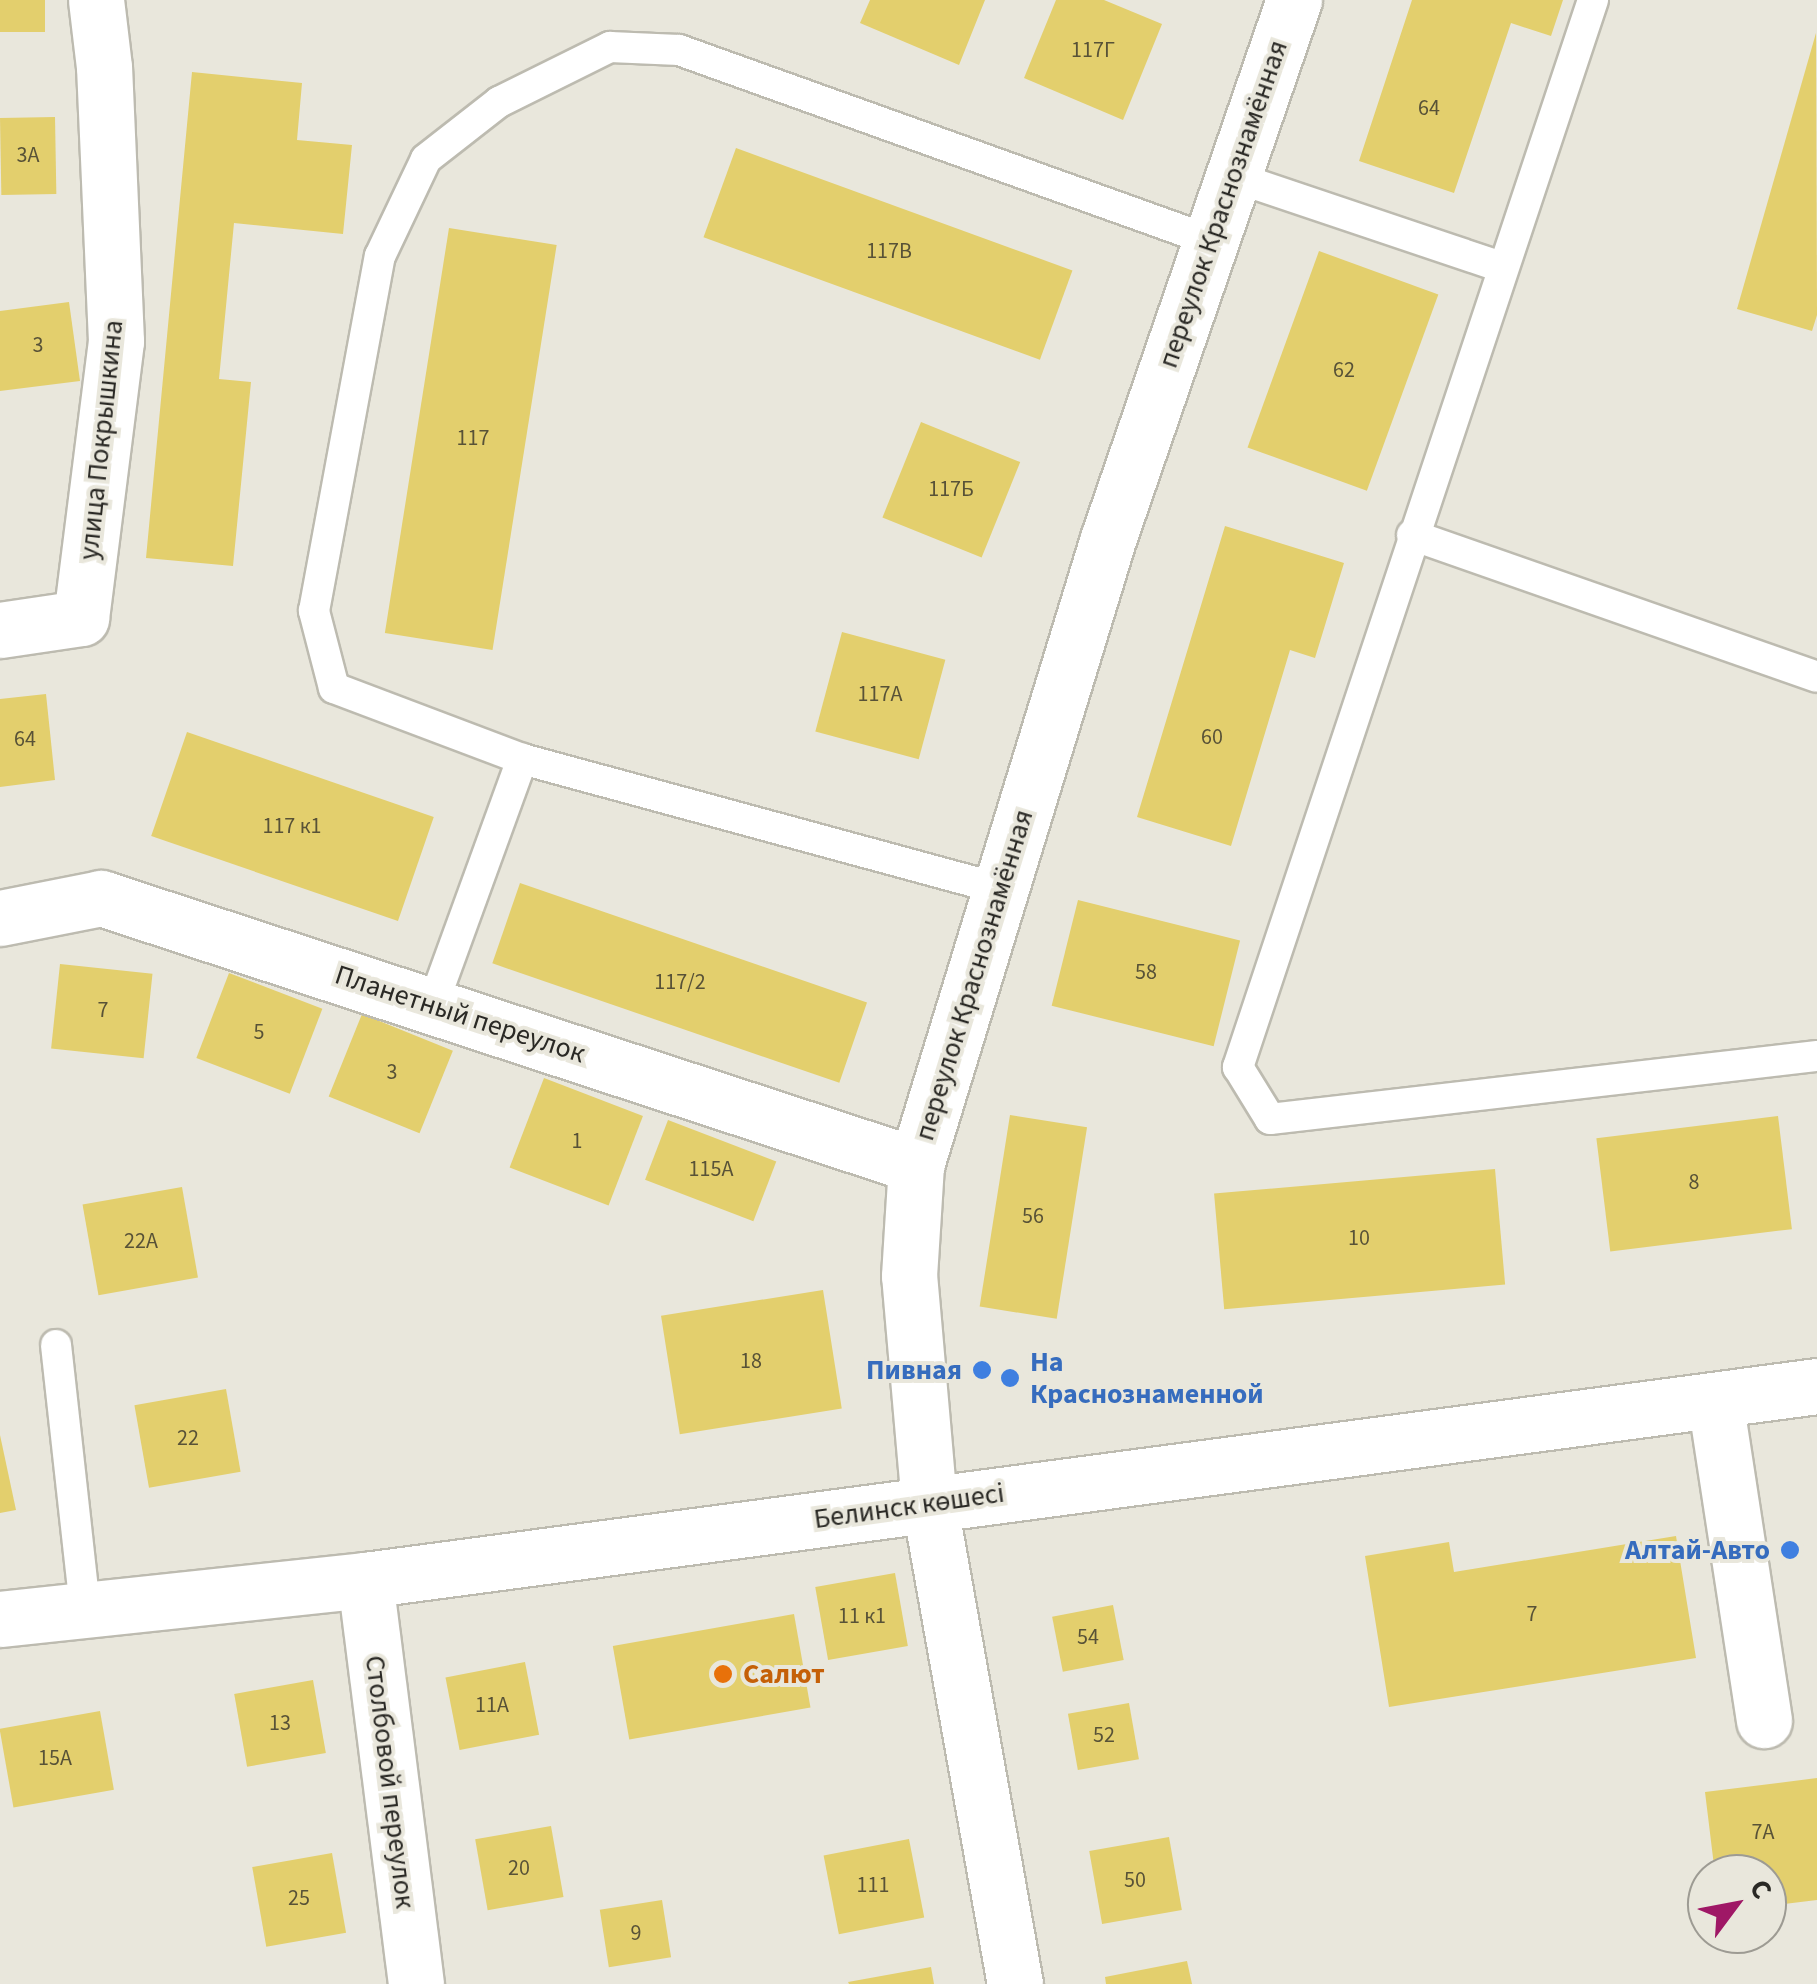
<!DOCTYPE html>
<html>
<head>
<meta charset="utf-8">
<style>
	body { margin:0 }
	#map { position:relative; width:1817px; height:1984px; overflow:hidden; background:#e9e7dc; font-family:"Source Sans 3",sans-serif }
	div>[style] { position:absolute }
	.building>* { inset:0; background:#e3cf6d; transform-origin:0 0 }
	.roads { filter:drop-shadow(2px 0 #bdbbb0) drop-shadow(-2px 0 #bdbbb0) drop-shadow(0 2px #bdbbb0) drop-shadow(0 -2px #bdbbb0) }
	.lane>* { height:30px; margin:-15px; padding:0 15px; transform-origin:15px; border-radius:15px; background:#fff }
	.street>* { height:55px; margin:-27.5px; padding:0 27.5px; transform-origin:27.5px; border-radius:27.5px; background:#fff }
	.secondary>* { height:55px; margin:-27.5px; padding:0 27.5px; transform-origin:27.5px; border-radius:27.5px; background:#fff }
	.dots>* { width:28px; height:28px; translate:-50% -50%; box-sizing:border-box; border:5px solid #e9e7dc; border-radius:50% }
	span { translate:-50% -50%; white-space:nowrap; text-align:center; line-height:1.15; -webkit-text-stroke:8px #e9e7dc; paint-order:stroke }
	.number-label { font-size:22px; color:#585237 }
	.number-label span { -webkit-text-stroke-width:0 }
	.street-label { font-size:28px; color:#2a2925 }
	.shop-label { font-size:28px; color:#366cbe; font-weight:700 }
	.left { translate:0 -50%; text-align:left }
	.right { translate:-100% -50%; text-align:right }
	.food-label { font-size:28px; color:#c56008; font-weight:700 }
	.north { position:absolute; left:1687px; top:1854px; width:100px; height:100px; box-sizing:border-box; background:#e9e7dc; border:2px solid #9d9b93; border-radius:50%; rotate:58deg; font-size:28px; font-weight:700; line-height:40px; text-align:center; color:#2a2925 }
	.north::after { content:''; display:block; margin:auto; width:35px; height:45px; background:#9f1866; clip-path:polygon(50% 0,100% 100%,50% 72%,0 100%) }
</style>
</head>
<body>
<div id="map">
	<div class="building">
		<div style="left:0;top:0;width:45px;height:32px"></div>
		<div style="clip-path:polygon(870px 0,985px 0,959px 65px,860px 23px)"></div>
		<div style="clip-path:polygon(1056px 0,1104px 0,1162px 24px,1123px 120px,1024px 78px)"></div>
		<div style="clip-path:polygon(1412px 0,1563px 0,1551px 36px,1511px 23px,1454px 193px,1359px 161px)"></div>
		<div style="clip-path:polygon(1816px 33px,1817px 315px,1812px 331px,1737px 309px)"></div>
		<div style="clip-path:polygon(192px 72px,302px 83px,297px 140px,352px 145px,343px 234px,234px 223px,219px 379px,251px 382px,233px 566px,146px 558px)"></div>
		<div style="left:55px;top:117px;width:77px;height:55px;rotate:89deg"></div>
		<div style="left:736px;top:148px;width:358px;height:95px;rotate:20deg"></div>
		<div style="left:449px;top:228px;width:109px;height:410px;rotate:9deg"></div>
		<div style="left:1319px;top:251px;width:127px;height:209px;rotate:20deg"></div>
		<div style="clip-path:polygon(69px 302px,80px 381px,0 391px,0 311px)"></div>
		<div style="left:921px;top:422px;width:107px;height:103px;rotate:22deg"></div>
		<div style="clip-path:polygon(1225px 526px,1344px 563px,1315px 658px,1290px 650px,1231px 846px,1137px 817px)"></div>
		<div style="left:842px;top:632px;width:107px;height:103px;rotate:15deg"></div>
		<div style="clip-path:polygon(46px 694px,55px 780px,0 787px,0 699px)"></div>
		<div style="left:187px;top:732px;width:261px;height:110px;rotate:19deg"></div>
		<div style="left:520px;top:883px;width:367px;height:85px;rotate:19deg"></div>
		<div style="left:1078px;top:900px;width:167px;height:109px;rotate:14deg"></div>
		<div style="left:60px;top:964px;width:93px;height:85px;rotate:6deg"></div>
		<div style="left:229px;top:973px;width:100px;height:91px;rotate:21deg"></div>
		<div style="left:362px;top:1014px;width:98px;height:89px;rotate:22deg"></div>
		<div style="left:544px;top:1078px;width:106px;height:96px;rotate:21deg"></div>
		<div style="left:1010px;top:1115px;width:78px;height:194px;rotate:9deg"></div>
		<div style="left:1778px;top:1116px;width:114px;height:183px;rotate:83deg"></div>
		<div style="left:668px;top:1120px;width:116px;height:64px;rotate:21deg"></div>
		<div style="left:1495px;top:1169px;width:116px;height:282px;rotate:85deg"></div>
		<div style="left:182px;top:1187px;width:92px;height:101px;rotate:80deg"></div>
		<div style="left:823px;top:1290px;width:120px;height:164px;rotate:81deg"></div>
		<div style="left:226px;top:1389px;width:84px;height:93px;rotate:80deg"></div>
		<div style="clip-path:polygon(0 1435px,16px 1510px,0 1513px)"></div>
		<div style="clip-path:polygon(1676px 1536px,1696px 1658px,1389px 1707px,1365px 1556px,1449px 1542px,1454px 1572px)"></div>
		<div style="left:895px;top:1573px;width:74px;height:81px;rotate:80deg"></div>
		<div style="left:1113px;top:1605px;width:56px;height:62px;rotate:79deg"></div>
		<div style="left:794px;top:1614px;width:95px;height:184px;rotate:80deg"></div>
		<div style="left:525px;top:1662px;width:74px;height:81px;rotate:79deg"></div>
		<div style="left:313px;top:1680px;width:74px;height:80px;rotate:80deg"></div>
		<div style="left:1129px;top:1703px;width:57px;height:62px;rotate:80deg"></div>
		<div style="left:100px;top:1711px;width:80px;height:102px;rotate:80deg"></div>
		<div style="clip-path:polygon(1817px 1778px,1817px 1900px,1767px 1906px,1767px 1874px,1715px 1874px,1705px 1792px)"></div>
		<div style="left:551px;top:1826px;width:72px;height:77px;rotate:80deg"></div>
		<div style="left:1169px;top:1837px;width:74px;height:81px;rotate:80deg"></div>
		<div style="left:909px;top:1839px;width:80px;height:87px;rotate:79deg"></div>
		<div style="left:332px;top:1853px;width:81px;height:81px;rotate:80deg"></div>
		<div style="left:662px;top:1900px;width:58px;height:63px;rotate:81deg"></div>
		<div style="clip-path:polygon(1187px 1961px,1192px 1984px,1106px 1984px,1105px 1977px)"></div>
		<div style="clip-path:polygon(931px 1967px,934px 1984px,849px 1984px,848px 1982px)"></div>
	</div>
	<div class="roads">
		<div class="lane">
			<div style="left:1593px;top:0;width:1125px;rotate:108.4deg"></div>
			<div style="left:1238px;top:1067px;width:61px;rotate:58.4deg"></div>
			<div style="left:1270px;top:1119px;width:551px;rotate:-6.57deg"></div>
			<div style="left:1234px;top:177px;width:283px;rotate:18.6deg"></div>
			<div style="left:1412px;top:535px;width:429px;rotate:19.3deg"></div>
			<div style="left:522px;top:759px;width:495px;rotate:15.2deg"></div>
			<div style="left:433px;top:1004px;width:261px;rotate:-70deg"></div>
			<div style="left:522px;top:759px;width:201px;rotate:-159.3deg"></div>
			<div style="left:334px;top:688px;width:80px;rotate:-104.6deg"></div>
			<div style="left:314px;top:611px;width:361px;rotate:-79.5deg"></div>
			<div style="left:380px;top:256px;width:107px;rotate:-64.6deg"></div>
			<div style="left:426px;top:159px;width:93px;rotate:-38deg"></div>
			<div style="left:499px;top:102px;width:124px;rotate:-26.4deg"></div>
			<div style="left:610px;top:47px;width:69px;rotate:2.5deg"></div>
			<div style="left:679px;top:50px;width:563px;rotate:19.72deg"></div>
			<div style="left:56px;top:1345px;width:263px;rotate:83.7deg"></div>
		</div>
		<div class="street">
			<div style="left:0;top:630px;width:82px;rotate:-8.4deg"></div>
			<div style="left:81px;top:618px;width:279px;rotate:-82.8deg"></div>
			<div style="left:116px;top:341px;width:274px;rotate:-92.5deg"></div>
			<div style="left:104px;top:67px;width:67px;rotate:-96.8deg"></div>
			<div style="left:0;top:918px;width:103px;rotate:-11.2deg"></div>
			<div style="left:101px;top:898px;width:858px;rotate:18.14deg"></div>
			<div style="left:1715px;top:1400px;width:324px;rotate:81.3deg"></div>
			<div style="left:365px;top:1580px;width:407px;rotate:82.8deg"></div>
			<div style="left:1015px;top:1984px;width:489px;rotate:-100.1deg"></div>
			<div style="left:929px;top:1503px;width:228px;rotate:-95deg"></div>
			<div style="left:909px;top:1276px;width:111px;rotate:-86.4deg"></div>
			<div style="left:916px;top:1165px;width:655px;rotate:-72.95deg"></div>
			<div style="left:1108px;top:539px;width:570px;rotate:-70.96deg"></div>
		</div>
		<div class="secondary">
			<div style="left:0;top:1619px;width:367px;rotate:-6.1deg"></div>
			<div style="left:365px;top:1580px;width:1465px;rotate:-7.61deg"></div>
		</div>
	</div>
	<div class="dots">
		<div style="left:982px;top:1370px;background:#3f7fe0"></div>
		<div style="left:1010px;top:1378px;background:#3f7fe0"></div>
		<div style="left:1790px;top:1550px;background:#3f7fe0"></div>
		<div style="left:723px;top:1674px;background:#e8710a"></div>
	</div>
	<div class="number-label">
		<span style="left:1093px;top:51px">117Г</span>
		<span style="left:1429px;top:109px">64</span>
		<span style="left:28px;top:156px">3А</span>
		<span style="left:889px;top:252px">117В</span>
		<span style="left:38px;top:346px">3</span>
		<span style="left:1344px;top:371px">62</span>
		<span style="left:473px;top:439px">117</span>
		<span style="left:951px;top:490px">117Б</span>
		<span style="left:880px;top:695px">117А</span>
		<span style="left:1212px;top:738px">60</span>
		<span style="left:25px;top:740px">64</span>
		<span style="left:292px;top:827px">117 к1</span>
		<span style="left:1146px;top:973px">58</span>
		<span style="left:680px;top:983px">117/2</span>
		<span style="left:103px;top:1011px">7</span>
		<span style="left:259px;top:1033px">5</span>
		<span style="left:392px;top:1073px">3</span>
		<span style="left:577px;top:1142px">1</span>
		<span style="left:711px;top:1170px">115А</span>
		<span style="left:1694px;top:1183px">8</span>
		<span style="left:1033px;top:1217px">56</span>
		<span style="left:1359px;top:1239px">10</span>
		<span style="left:141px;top:1242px">22А</span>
		<span style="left:751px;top:1362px">18</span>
		<span style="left:188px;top:1439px">22</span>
		<span style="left:1532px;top:1615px">7</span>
		<span style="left:862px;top:1617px">11 к1</span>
		<span style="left:1088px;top:1638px">54</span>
		<span style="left:492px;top:1706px">11А</span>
		<span style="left:280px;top:1724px">13</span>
		<span style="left:1104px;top:1736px">52</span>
		<span style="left:55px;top:1759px">15А</span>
		<span style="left:1763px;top:1833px">7А</span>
		<span style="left:519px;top:1869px">20</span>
		<span style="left:1135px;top:1881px">50</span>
		<span style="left:873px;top:1886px">111</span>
		<span style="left:299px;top:1899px">25</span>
		<span style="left:636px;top:1934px">9</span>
	</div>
	<div class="street-label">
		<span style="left:1223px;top:204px;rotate:-71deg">переулок Краснознамённая</span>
		<span style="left:101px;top:440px;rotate:-84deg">улица Покрышкина</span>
		<span style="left:974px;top:975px;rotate:-73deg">переулок Краснознамённая</span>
		<span style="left:460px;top:1014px;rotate:18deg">Планетный переулок</span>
		<span style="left:909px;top:1506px;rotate:-8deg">Белинск көшесі</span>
		<span style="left:390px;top:1782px;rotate:83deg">Столбовой переулок</span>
	</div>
	<div class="shop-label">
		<span class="left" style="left:1030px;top:1378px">На<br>Краснознаменной</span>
		<span class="right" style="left:962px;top:1370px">Пивная</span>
		<span class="right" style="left:1770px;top:1550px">Алтай-Авто</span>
	</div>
	<div class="food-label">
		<span class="left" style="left:743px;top:1674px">Салют</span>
	</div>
	<div class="north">С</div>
</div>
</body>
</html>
